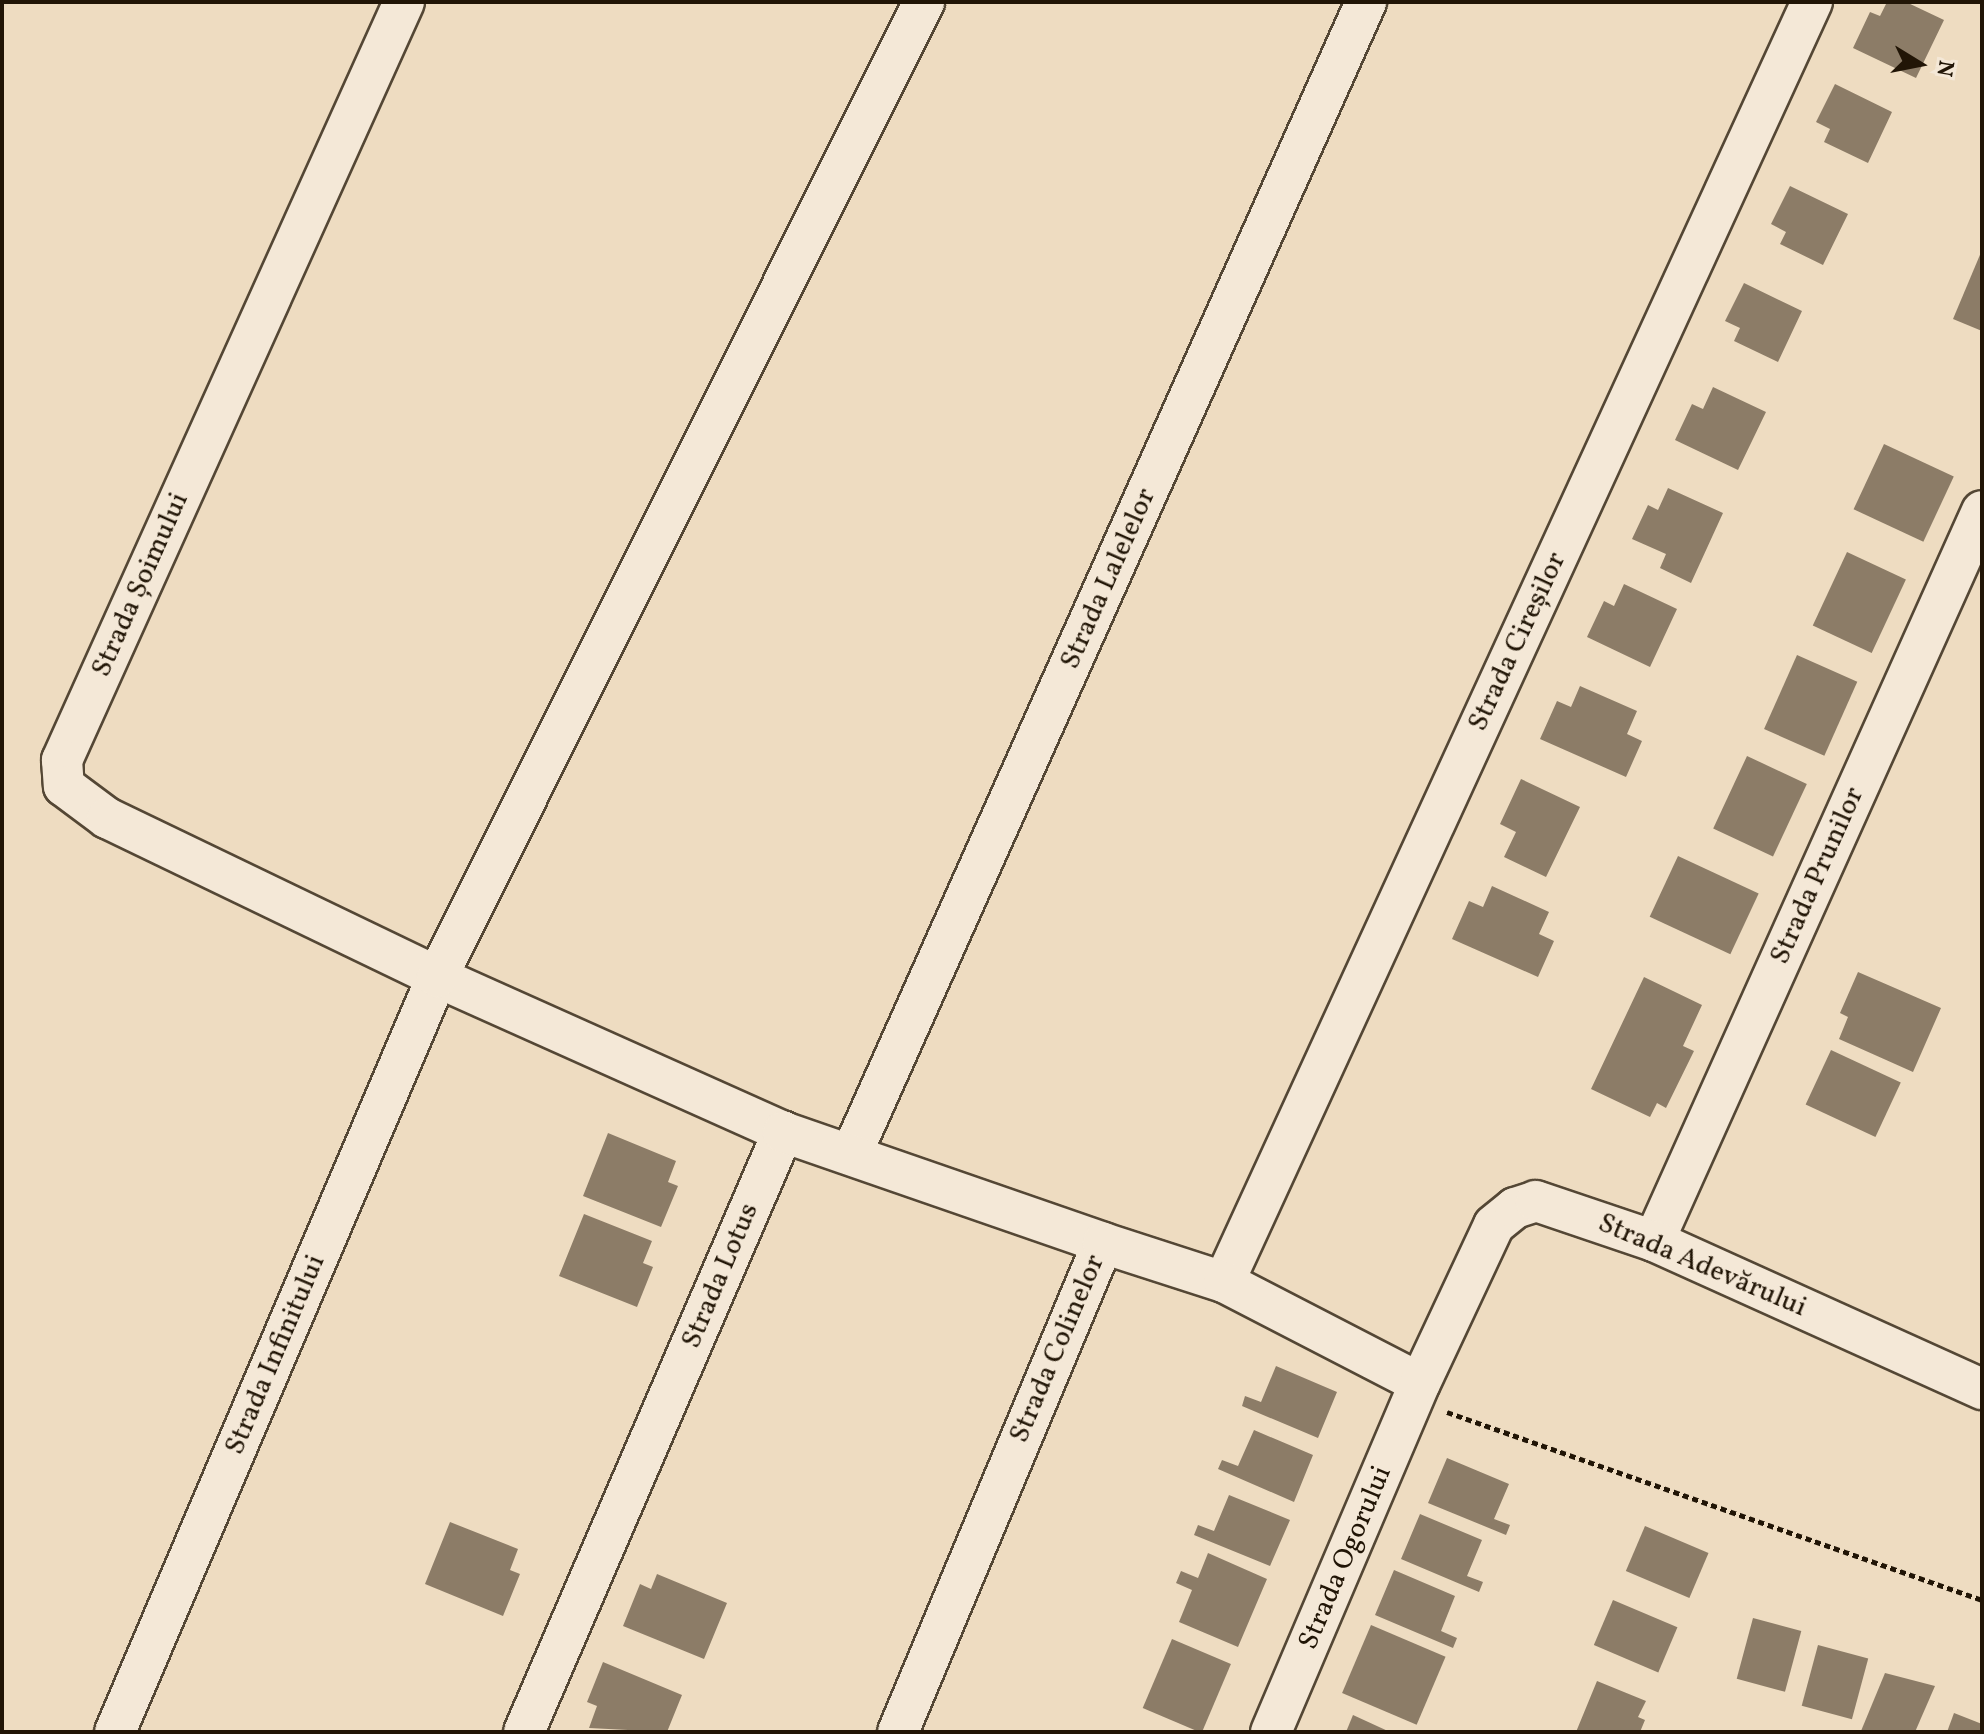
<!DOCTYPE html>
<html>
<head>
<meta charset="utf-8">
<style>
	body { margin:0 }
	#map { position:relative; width:1984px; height:1734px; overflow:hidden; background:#eedcc1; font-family:Vollkorn,serif }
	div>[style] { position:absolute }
	.building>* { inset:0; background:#8c7c67; transform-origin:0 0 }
	.path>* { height:5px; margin-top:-2.5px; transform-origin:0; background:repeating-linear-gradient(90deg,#211506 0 6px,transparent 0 10px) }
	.roads { filter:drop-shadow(2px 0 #544735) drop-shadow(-2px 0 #544735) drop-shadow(0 2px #544735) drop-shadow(0 -2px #544735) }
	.minor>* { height:40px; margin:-20px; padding:0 20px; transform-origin:20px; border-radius:20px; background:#f4e8d7 }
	span { translate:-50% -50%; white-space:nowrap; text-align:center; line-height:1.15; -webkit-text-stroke:6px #f4e8d7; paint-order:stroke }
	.street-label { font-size:28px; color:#211506 }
	.frame { position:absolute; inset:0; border:4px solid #211506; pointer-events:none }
	.north { position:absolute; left:1880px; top:24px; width:80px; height:80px; -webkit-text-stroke:6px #f4e8d7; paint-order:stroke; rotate:100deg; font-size:22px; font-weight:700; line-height:32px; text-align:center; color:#211506 }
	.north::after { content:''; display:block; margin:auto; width:28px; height:36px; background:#211506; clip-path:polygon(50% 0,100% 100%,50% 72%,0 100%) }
</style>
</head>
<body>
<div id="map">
	<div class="building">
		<div style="clip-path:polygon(1887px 2px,1906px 2px,1944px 20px,1916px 78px,1853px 48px,1870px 12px,1880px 16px)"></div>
		<div style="clip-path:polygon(1835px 84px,1892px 112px,1868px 163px,1824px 142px,1830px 129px,1816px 122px)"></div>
		<div style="clip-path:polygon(1790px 186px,1848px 214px,1823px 265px,1780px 244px,1786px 232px,1771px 224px)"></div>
		<div style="clip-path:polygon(1982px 250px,1982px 331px,1953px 319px)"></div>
		<div style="clip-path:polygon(1744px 283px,1802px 311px,1778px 362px,1734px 341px,1740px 328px,1725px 321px)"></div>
		<div style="clip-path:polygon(1713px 387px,1766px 412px,1738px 470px,1675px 440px,1692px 404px,1703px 409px)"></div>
		<div style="left:1884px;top:444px;width:77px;height:72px;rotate:25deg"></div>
		<div style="clip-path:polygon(1668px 488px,1723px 513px,1691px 583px,1660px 568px,1666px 554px,1632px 539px,1648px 505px,1658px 510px)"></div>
		<div style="left:1847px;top:552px;width:65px;height:81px;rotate:25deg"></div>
		<div style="clip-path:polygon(1624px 584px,1677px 609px,1650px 667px,1587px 637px,1604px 601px,1614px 606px)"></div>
		<div style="left:1797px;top:655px;width:66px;height:81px;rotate:24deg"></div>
		<div style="clip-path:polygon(1580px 686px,1637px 711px,1627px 734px,1642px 741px,1626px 777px,1540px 739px,1557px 701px,1571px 707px)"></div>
		<div style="left:1747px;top:756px;width:66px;height:80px;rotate:25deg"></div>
		<div style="clip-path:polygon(1521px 779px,1580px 807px,1546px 877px,1504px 857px,1516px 832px,1500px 824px)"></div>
		<div style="left:1678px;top:856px;width:89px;height:67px;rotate:25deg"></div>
		<div style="clip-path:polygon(1492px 886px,1549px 912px,1539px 934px,1554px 941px,1538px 977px,1452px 939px,1469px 901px,1483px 907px)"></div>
		<div style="clip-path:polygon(1858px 972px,1941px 1008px,1913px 1072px,1839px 1039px,1848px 1017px,1840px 1013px)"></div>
		<div style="clip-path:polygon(1644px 977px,1702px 1005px,1683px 1046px,1694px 1051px,1666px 1108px,1657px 1103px,1650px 1117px,1591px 1089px)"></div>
		<div style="left:1831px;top:1050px;width:77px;height:60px;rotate:25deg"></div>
		<div style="clip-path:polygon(608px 1133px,676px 1161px,668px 1182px,678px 1186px,661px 1227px,583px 1196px)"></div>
		<div style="clip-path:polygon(584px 1214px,652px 1241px,643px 1263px,653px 1267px,637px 1307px,559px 1276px)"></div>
		<div style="clip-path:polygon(1276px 1366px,1337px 1392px,1318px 1438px,1242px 1406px,1245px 1396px,1261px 1402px)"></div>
		<div style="clip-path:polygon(1254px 1430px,1313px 1455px,1294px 1502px,1218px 1469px,1222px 1460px,1238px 1466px)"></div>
		<div style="clip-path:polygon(1447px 1458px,1509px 1484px,1494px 1519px,1510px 1525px,1506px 1535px,1428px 1503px)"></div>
		<div style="clip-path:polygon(1229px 1495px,1290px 1520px,1270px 1566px,1194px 1535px,1198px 1525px,1214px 1531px)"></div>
		<div style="clip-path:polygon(1420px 1514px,1482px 1540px,1467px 1576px,1483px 1582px,1479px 1592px,1401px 1559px)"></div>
		<div style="clip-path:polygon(450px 1522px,518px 1549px,510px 1570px,520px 1574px,503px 1616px,425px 1584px)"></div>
		<div style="left:1645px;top:1526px;width:69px;height:49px;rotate:23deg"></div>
		<div style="clip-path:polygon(1208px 1553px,1267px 1579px,1238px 1647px,1179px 1622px,1192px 1590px,1176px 1583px,1181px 1571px,1198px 1578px)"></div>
		<div style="clip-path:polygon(1394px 1570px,1455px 1596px,1441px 1631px,1457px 1638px,1453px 1648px,1375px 1615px)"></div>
		<div style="clip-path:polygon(657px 1574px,727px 1603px,704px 1659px,623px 1626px,640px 1584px,651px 1589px)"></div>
		<div style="left:1613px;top:1600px;width:70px;height:49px;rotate:23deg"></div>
		<div style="left:1753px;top:1618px;width:50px;height:63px;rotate:15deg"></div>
		<div style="left:1371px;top:1625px;width:81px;height:74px;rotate:23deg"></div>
		<div style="left:1172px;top:1639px;width:64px;height:75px;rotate:23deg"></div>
		<div style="left:1818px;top:1645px;width:52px;height:63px;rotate:15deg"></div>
		<div style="clip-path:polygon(603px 1662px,682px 1695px,667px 1732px,589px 1728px,597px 1706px,587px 1702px)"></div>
		<div style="clip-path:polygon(1885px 1673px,1935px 1686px,1915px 1732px,1861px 1731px)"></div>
		<div style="clip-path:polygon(1597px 1681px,1646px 1701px,1638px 1717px,1645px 1720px,1640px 1732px,1576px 1732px)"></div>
		<div style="clip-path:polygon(1954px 1713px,1982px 1724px,1982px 1732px,1947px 1732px)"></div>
		<div style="clip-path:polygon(1353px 1715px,1390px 1732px,1346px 1732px)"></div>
	</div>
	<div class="path">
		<div style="left:1447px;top:1412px;width:567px;rotate:19.36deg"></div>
	</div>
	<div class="roads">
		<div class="minor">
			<div style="left:404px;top:2px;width:832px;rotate:114.28deg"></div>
			<div style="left:62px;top:760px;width:26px;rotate:86deg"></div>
			<div style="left:64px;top:786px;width:54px;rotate:36.7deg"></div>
			<div style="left:107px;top:818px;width:366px;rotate:25.7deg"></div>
			<div style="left:437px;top:977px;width:379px;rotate:24.1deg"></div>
			<div style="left:851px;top:1155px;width:1263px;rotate:-65.93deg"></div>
			<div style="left:1654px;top:1241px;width:800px;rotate:-65.8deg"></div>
			<div style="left:1224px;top:1282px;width:1409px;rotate:-65.33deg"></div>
			<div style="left:115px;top:1732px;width:821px;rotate:-66.9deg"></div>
			<div style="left:437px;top:977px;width:1090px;rotate:-63.46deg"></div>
			<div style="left:524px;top:1732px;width:654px;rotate:-66.65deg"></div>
			<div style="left:783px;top:1132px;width:339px;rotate:19.1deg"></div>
			<div style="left:898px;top:1732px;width:530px;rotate:-67.26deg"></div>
			<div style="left:1103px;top:1243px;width:127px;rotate:17.9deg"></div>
			<div style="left:1224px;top:1282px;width:220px;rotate:27.3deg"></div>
			<div style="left:1271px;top:1732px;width:379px;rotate:-66.9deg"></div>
			<div style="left:1420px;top:1383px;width:174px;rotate:-64.9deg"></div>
			<div style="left:1494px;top:1225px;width:27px;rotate:-39deg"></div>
			<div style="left:1515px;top:1208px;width:22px;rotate:-18deg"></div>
			<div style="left:1536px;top:1201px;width:125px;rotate:18.7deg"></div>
			<div style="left:1654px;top:1241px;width:360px;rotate:24.3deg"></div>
		</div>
	</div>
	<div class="street-label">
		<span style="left:1109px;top:579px;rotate:-66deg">Strada Lalelelor</span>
		<span style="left:141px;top:585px;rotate:-66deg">Strada Șoimului</span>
		<span style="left:1518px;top:642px;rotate:-65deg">Strada Cireșilor</span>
		<span style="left:1818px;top:876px;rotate:-66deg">Strada Prunilor</span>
		<span style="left:1702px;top:1266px;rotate:23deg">Strada Adevărului</span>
		<span style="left:721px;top:1276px;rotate:-67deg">Strada Lotus</span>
		<span style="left:1058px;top:1349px;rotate:-67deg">Strada Colinelor</span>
		<span style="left:276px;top:1355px;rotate:-67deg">Strada Infinitului</span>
		<span style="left:1346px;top:1558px;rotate:-67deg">Strada Ogorului</span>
	</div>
	<div class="frame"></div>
	<div class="north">N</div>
</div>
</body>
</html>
